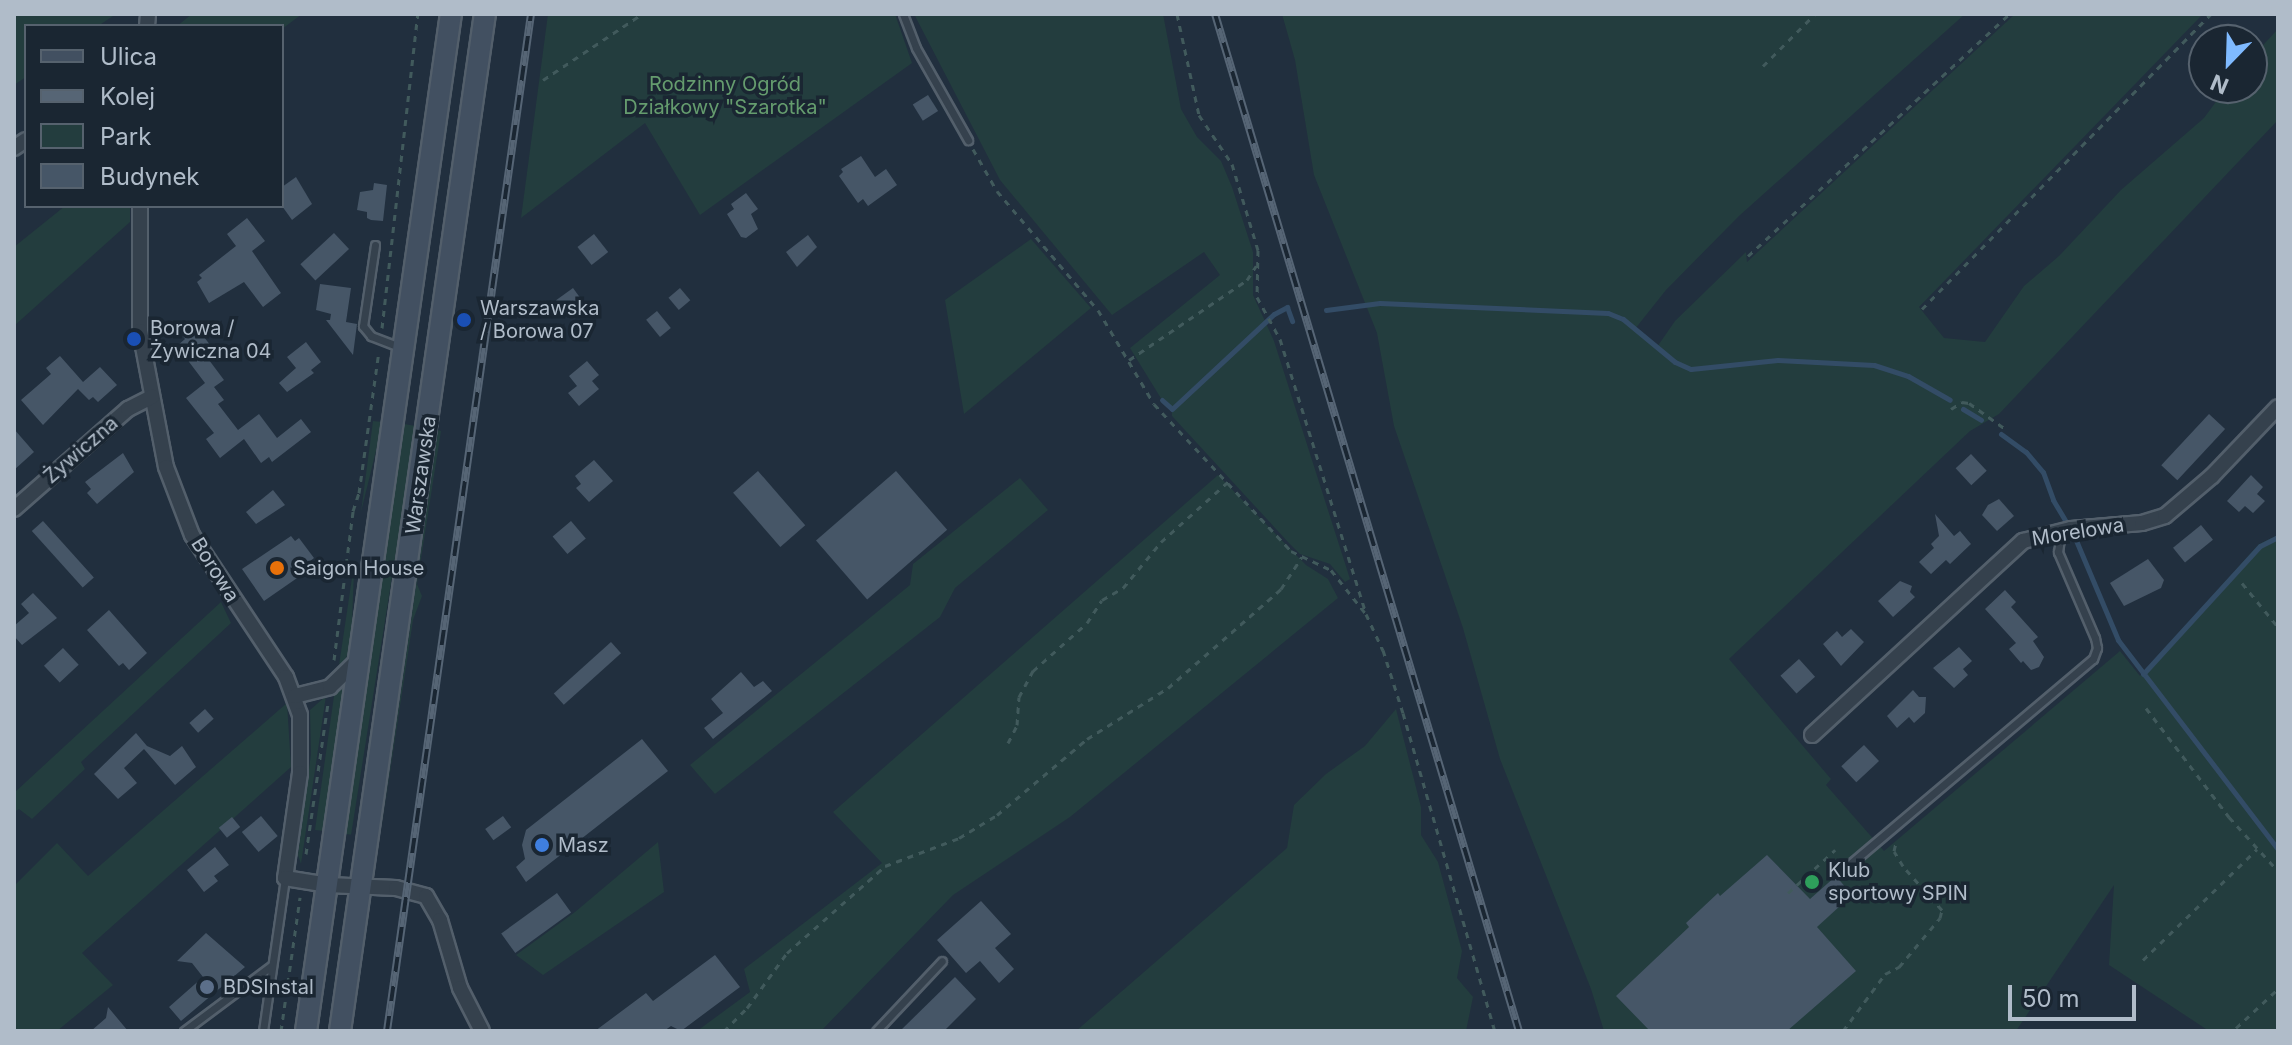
<!DOCTYPE html>
<html>
<head>
<meta charset="utf-8">
<style>
	body { margin:0 }
	#map { position:relative; width:2292px; height:1045px; overflow:hidden; background:#212f3e; font-family:Inter,sans-serif }
	div>[style] { position:absolute }
	.green>* { inset:0; background:#233d3e; transform-origin:0 0 }
	.stream>* { height:5px; margin:-2.5px; padding:0 2.5px; transform-origin:2.5px; border-radius:2.5px; background:#334c66 }
	.building>* { inset:0; background:#465667; transform-origin:0 0 }
	.path>* { height:3px; margin-top:-1.5px; transform-origin:0; background:repeating-linear-gradient(90deg,#415a5c 0 6px,transparent 0 12px) }
	.roads { filter:drop-shadow(2px 0 #535f6b) drop-shadow(-2px 0 #535f6b) drop-shadow(0 2px #535f6b) drop-shadow(0 -2px #535f6b) }
	.lane>* { height:7px; margin:-3.5px; padding:0 3.5px; transform-origin:3.5px; border-radius:3.5px; background:#35414d }
	.street>* { height:14px; margin:-7px; padding:0 7px; transform-origin:7px; border-radius:7px; background:#35414d }
	.secondary>* { height:20px; margin:-10px; padding:0 10px; transform-origin:10px; border-radius:10px; background:#425061 }
	.rail>* { height:8px; margin-top:-4px; transform-origin:0; background:repeating-linear-gradient(90deg,#1a2632 0 15px,#566575 0 30px); box-sizing:border-box; border-block:2px solid #566575 }
	.dots>* { width:22px; height:22px; translate:-50% -50%; box-sizing:border-box; border:4px solid #1a2632; border-radius:50% }
	span { translate:-50% -50%; white-space:nowrap; text-align:center; line-height:1.15; -webkit-text-stroke:7px #1a2632; paint-order:stroke }
	.park-label { font-size:20px; color:#659c6e }
	.poi-label { font-size:20px; color:#b0bcc9 }
	.left { translate:0 -50%; text-align:left }
	.street-label { font-size:20px; color:#b0bcc9 }
	.frame { position:absolute; inset:0; border:16px solid #b0bcc9; pointer-events:none }
	.legend { position:absolute; left:24px; top:24px; width:260px; height:184px; box-sizing:border-box; background:#1a2632; border:2px solid #56626e; margin:0; padding:10px 14px; list-style:none; font-size:24px; color:#b0bcc9 }
	.legend li { display:flex; align-items:center; gap:16px; height:40px }
	.legend b { width:40px; border:2px solid #56626e }
	.north { position:absolute; left:2188px; top:24px; width:80px; height:80px; box-sizing:border-box; background:#1a2632; border:2px solid #56626e; border-radius:50%; rotate:203deg; font-size:22px; font-weight:700; line-height:32px; text-align:center; color:#b0bcc9 }
	.north::after { content:''; display:block; margin:auto; width:28px; height:36px; background:#7fbaff; clip-path:polygon(50% 0,100% 100%,50% 72%,0 100%) }
	.scale { position:absolute; left:2008px; top:985px; width:128px; height:36px; box-sizing:border-box; border:4px solid #b0bcc9; border-top:0; padding-left:10px; font-size:24px; line-height:28px; white-space:nowrap; color:#b0bcc9; -webkit-text-stroke:6px #1a2632; paint-order:stroke }
</style>
</head>
<body>
<div id="map">
	<div class="green">
		<div style="clip-path:polygon(14px 14px,116px 14px,98px 26px,26px 26px,26px 77px,14px 85px)"></div>
		<div style="clip-path:polygon(192px 14px,302px 14px,282px 29px,282px 26px,177px 26px)"></div>
		<div style="clip-path:polygon(548px 14px,895px 14px,912px 63px,700px 215px,645px 123px,521px 218px)"></div>
		<div style="clip-path:polygon(914px 14px,1163px 14px,1181px 109px,1197px 137px,1221px 161px,1232px 187px,1253px 252px,1253px 295px,1274px 341px,1350px 579px,1345px 582px,1330px 564px,1300px 554px,1288px 542px,1172px 416px,1172px 409px,1162px 400px,1130px 348px,1220px 275px,1204px 252px,1112px 315px,1000px 180px)"></div>
		<div style="clip-path:polygon(1282px 14px,1965px 14px,1739px 216px,1666px 290px,1635px 329px,1657px 347px,1675px 321px,1746px 252px,1747px 262px,2015px 14px,2203px 14px,1919px 307px,1944px 338px,1985px 342px,2024px 286px,2059px 256px,2121px 190px,2204px 118px,2226px 88px,2252px 88px,2252px 57px,2278px 29px,2278px 120px,1999px 414px,1970px 431px,1729px 659px,1831px 779px,1826px 785px,1884px 851px,2120px 651px,2140px 676px,2259px 544px,2278px 535px,2278px 1031px,2209px 1031px,2109px 965px,2114px 885px,2016px 1031px,1604px 1031px,1591px 989px,1500px 759px,1463px 628px,1394px 426px,1377px 333px,1314px 175px,1295px 60px)"></div>
		<div style="clip-path:polygon(65px 206px,130px 206px,130px 222px,14px 326px,14px 247px)"></div>
		<div style="clip-path:polygon(1031px 239px,1091px 308px,964px 414px,945px 300px)"></div>
		<div style="clip-path:polygon(373px 421px,383px 422px,361px 512px)"></div>
		<div style="left:404px;top:424px;width:12px;height:414px;rotate:9deg"></div>
		<div style="clip-path:polygon(438px 430px,441px 431px,417px 584px,422px 596px,413px 620px,380px 839px)"></div>
		<div style="clip-path:polygon(1218px 475px,1306px 565px,1328px 579px,1338px 598px,1070px 817px,953px 895px,821px 1031px,697px 1031px,750px 992px,744px 969px,882px 863px,833px 812px)"></div>
		<div style="clip-path:polygon(1020px 478px,1048px 510px,955px 588px,940px 617px,715px 794px,690px 765px,910px 585px,913px 564px)"></div>
		<div style="clip-path:polygon(354px 571px,351px 649px,338px 672px,353px 571px)"></div>
		<div style="clip-path:polygon(221px 602px,231px 623px,81px 762px,85px 769px,32px 819px,19px 809px,14px 812px,14px 793px)"></div>
		<div style="clip-path:polygon(342px 685px,345px 689px,324px 831px,315px 830px,335px 689px)"></div>
		<div style="clip-path:polygon(326px 696px,301px 864px,298px 855px,311px 754px,310px 710px)"></div>
		<div style="clip-path:polygon(287px 703px,291px 767px,82px 953px,113px 985px,57px 1031px,14px 1031px,14px 886px,57px 843px,88px 876px)"></div>
		<div style="clip-path:polygon(1396px 709px,1421px 807px,1421px 835px,1438px 862px,1462px 951px,1457px 978px,1473px 997px,1466px 1031px,1076px 1031px,1287px 848px,1294px 805px,1326px 774px,1365px 746px)"></div>
		<div style="clip-path:polygon(658px 842px,664px 892px,543px 975px,516px 955px,575px 912px)"></div>
	</div>
	<div class="stream">
		<div style="left:1326px;top:310px;width:54px;rotate:-7.4deg"></div>
		<div style="left:1380px;top:303px;width:228px;rotate:2.5deg"></div>
		<div style="left:1608px;top:313px;width:16px;rotate:22deg"></div>
		<div style="left:1623px;top:319px;width:67px;rotate:39.6deg"></div>
		<div style="left:1675px;top:362px;width:17px;rotate:24deg"></div>
		<div style="left:1691px;top:369px;width:87px;rotate:-5.9deg"></div>
		<div style="left:1778px;top:360px;width:96px;rotate:3deg"></div>
		<div style="left:1874px;top:365px;width:36px;rotate:18deg"></div>
		<div style="left:1908px;top:376px;width:48px;rotate:29.7deg"></div>
		<div style="left:1162px;top:400px;width:13px;rotate:42deg"></div>
		<div style="left:1172px;top:409px;width:139px;rotate:-43deg"></div>
		<div style="left:1274px;top:314px;width:15px;rotate:-28deg"></div>
		<div style="left:1287px;top:307px;width:15px;rotate:70deg"></div>
		<div style="left:1963px;top:409px;width:21px;rotate:31deg"></div>
		<div style="left:2001px;top:434px;width:31px;rotate:36deg"></div>
		<div style="left:2026px;top:452px;width:26px;rotate:50deg"></div>
		<div style="left:2043px;top:472px;width:30px;rotate:70deg"></div>
		<div style="left:2053px;top:500px;width:23px;rotate:59deg"></div>
		<div style="left:2075px;top:538px;width:111px;rotate:67.1deg"></div>
		<div style="left:2118px;top:640px;width:263px;rotate:52.6deg"></div>
		<div style="left:2143px;top:674px;width:173px;rotate:-47.6deg"></div>
		<div style="left:2260px;top:546px;width:20px;rotate:-27deg"></div>
	</div>
	<div class="building">
		<div style="left:928px;top:95px;width:19px;height:18px;rotate:58deg"></div>
		<div style="clip-path:polygon(861px 156px,875px 177px,886px 169px,897px 185px,868px 206px,863px 199px,858px 203px,839px 176px,843px 172px,841px 169px)"></div>
		<div style="clip-path:polygon(296px 177px,312px 204px,292px 220px,282px 206px,282px 187px)"></div>
		<div style="clip-path:polygon(374px 183px,387px 185px,383px 221px,371px 220px,367px 218px,367px 212px,357px 210px,360px 192px,373px 190px)"></div>
		<div style="clip-path:polygon(746px 193px,758px 209px,751px 214px,758px 229px,746px 238px,741px 237px,727px 214px,734px 209px,731px 204px)"></div>
		<div style="clip-path:polygon(247px 218px,265px 241px,252px 251px,281px 293px,263px 307px,244px 282px,209px 303px,197px 282px,202px 278px,199px 275px,236px 246px,227px 234px)"></div>
		<div style="left:334px;top:233px;width:22px;height:46px;rotate:47deg"></div>
		<div style="left:594px;top:234px;width:23px;height:21px;rotate:52deg"></div>
		<div style="clip-path:polygon(808px 235px,817px 247px,797px 267px,786px 252px)"></div>
		<div style="clip-path:polygon(320px 284px,351px 288px,346px 322px,357px 324px,353px 355px,326px 320px,330px 320px,331px 314px,316px 310px)"></div>
		<div style="left:573px;top:288px;width:22px;height:21px;rotate:54deg"></div>
		<div style="left:680px;top:288px;width:16px;height:15px;rotate:50deg"></div>
		<div style="left:657px;top:311px;width:22px;height:14px;rotate:51deg"></div>
		<div style="clip-path:polygon(194px 324px,214px 350px,206px 356px,224px 380px,214px 387px,224px 400px,218px 404px,238px 430px,259px 414px,277px 438px,301px 419px,311px 432px,272px 462px,269px 457px,261px 463px,244px 439px,220px 458px,206px 439px,214px 433px,186px 398px,205px 383px,177px 346px,185px 339px,181px 334px)"></div>
		<div style="clip-path:polygon(306px 342px,321px 362px,311px 370px,314px 373px,287px 392px,279px 383px,296px 368px,287px 357px)"></div>
		<div style="clip-path:polygon(60px 356px,83px 382px,100px 367px,117px 385px,98px 402px,93px 397px,89px 400px,78px 389px,43px 425px,21px 400px,51px 374px,46px 368px)"></div>
		<div style="clip-path:polygon(587px 361px,599px 375px,592px 381px,599px 389px,579px 406px,568px 393px,577px 386px,569px 376px)"></div>
		<div style="left:2209px;top:414px;width:22px;height:70px;rotate:43deg"></div>
		<div style="clip-path:polygon(14px 429px,34px 452px,14px 470px)"></div>
		<div style="clip-path:polygon(123px 453px,134px 472px,97px 504px,87px 493px,91px 489px,85px 482px)"></div>
		<div style="left:1971px;top:454px;width:23px;height:21px;rotate:47deg"></div>
		<div style="clip-path:polygon(594px 460px,613px 481px,589px 502px,576px 488px,581px 484px,575px 476px)"></div>
		<div style="left:758px;top:471px;width:72px;height:33px;rotate:49deg"></div>
		<div style="left:896px;top:471px;width:78px;height:106px;rotate:49deg"></div>
		<div style="clip-path:polygon(2251px 475px,2263px 487px,2257px 494px,2265px 501px,2253px 513px,2245px 506px,2239px 512px,2227px 501px)"></div>
		<div style="clip-path:polygon(273px 490px,285px 505px,256px 524px,246px 512px)"></div>
		<div style="clip-path:polygon(1999px 499px,2014px 516px,1997px 531px,1982px 515px,1988px 505px)"></div>
		<div style="clip-path:polygon(1935px 514px,1954px 536px,1960px 531px,1971px 544px,1950px 564px,1946px 560px,1931px 574px,1919px 562px,1934px 548px,1931px 544px,1939px 536px)"></div>
		<div style="left:43px;top:521px;width:76px;height:15px;rotate:48deg"></div>
		<div style="left:571px;top:521px;width:23px;height:24px;rotate:50deg"></div>
		<div style="left:2201px;top:525px;width:19px;height:36px;rotate:51deg"></div>
		<div style="clip-path:polygon(291px 536px,295px 541px,299px 538px,314px 558px,309px 562px,313px 567px,264px 601px,242px 569px)"></div>
		<div style="clip-path:polygon(2148px 559px,2164px 580px,2161px 588px,2124px 606px,2110px 583px)"></div>
		<div style="clip-path:polygon(1900px 581px,1912px 586px,1910px 592px,1915px 597px,1893px 617px,1878px 601px)"></div>
		<div style="clip-path:polygon(2005px 590px,2016px 602px,2011px 607px,2038px 637px,2033px 641px,2044px 657px,2039px 667px,2031px 670px,2023px 661px,2021px 663px,2009px 649px,2016px 643px,1985px 609px)"></div>
		<div style="clip-path:polygon(33px 593px,57px 618px,22px 645px,14px 636px,14px 626px,29px 613px,21px 604px)"></div>
		<div style="clip-path:polygon(109px 610px,147px 653px,129px 670px,123px 663px,119px 666px,87px 630px)"></div>
		<div style="clip-path:polygon(1851px 629px,1864px 642px,1841px 666px,1823px 644px,1837px 631px,1842px 637px)"></div>
		<div style="left:611px;top:642px;width:15px;height:77px;rotate:48deg"></div>
		<div style="clip-path:polygon(1959px 647px,1972px 661px,1963px 669px,1968px 675px,1954px 688px,1933px 668px)"></div>
		<div style="left:63px;top:648px;width:23px;height:26px;rotate:47deg"></div>
		<div style="left:1799px;top:659px;width:24px;height:25px;rotate:48deg"></div>
		<div style="clip-path:polygon(741px 672px,754px 687px,763px 681px,772px 691px,713px 739px,704px 728px,723px 713px,711px 699px)"></div>
		<div style="clip-path:polygon(1913px 690px,1919px 697px,1926px 697px,1925px 713px,1914px 723px,1909px 717px,1897px 728px,1887px 716px)"></div>
		<div style="left:205px;top:709px;width:13px;height:21px;rotate:48deg"></div>
		<div style="clip-path:polygon(136px 733px,147px 746px,170px 756px,182px 746px,196px 767px,175px 785px,144px 749px,124px 768px,137px 783px,118px 799px,94px 774px)"></div>
		<div style="clip-path:polygon(642px 739px,668px 771px,526px 882px,516px 867px,525px 859px,522px 845px,526px 830px)"></div>
		<div style="left:1864px;top:745px;width:22px;height:31px;rotate:47deg"></div>
		<div style="left:261px;top:816px;width:26px;height:25px;rotate:50deg"></div>
		<div style="left:503px;top:816px;width:14px;height:22px;rotate:54deg"></div>
		<div style="left:232px;top:817px;width:13px;height:17px;rotate:51deg"></div>
		<div style="clip-path:polygon(215px 847px,229px 865px,214px 876px,218px 881px,204px 892px,187px 870px)"></div>
		<div style="clip-path:polygon(1767px 855px,1810px 899px,1836px 876px,1852px 895px,1817px 927px,1856px 971px,1787px 1031px,1650px 1031px,1616px 996px,1689px 927px,1686px 923px,1718px 893px,1720px 896px)"></div>
		<div style="left:557px;top:893px;width:24px;height:69px;rotate:54deg"></div>
		<div style="clip-path:polygon(981px 901px,1011px 934px,995px 948px,1014px 969px,999px 983px,980px 961px,966px 973px,937px 940px)"></div>
		<div style="clip-path:polygon(206px 933px,245px 967px,181px 1021px,169px 1007px,203px 977px,192px 963px,177px 961px)"></div>
		<div style="clip-path:polygon(715px 955px,740px 987px,681px 1031px,671px 1026px,664px 1031px,595px 1031px,646px 993px,653px 1001px)"></div>
		<div style="clip-path:polygon(955px 977px,976px 999px,944px 1031px,900px 1031px)"></div>
		<div style="clip-path:polygon(108px 1007px,128px 1031px,91px 1031px,106px 1018px)"></div>
	</div>
	<div class="path">
		<div style="left:1177px;top:14px;width:103px;rotate:77.7deg"></div>
		<div style="left:1199px;top:115px;width:59px;rotate:56deg"></div>
		<div style="left:1232px;top:164px;width:90px;rotate:73.2deg"></div>
		<div style="left:1258px;top:250px;width:47px;rotate:91.2deg"></div>
		<div style="left:1257px;top:297px;width:48px;rotate:61.3deg"></div>
		<div style="left:1280px;top:339px;width:284px;rotate:72.6deg"></div>
		<div style="left:1763px;top:66px;width:74px;rotate:-45deg"></div>
		<div style="left:543px;top:80px;width:119px;rotate:-33.7deg"></div>
		<div style="left:973px;top:149px;width:48px;rotate:60.3deg"></div>
		<div style="left:997px;top:191px;width:156px;rotate:49.7deg"></div>
		<div style="left:1098px;top:310px;width:109px;rotate:59.2deg"></div>
		<div style="left:1154px;top:404px;width:201px;rotate:47deg"></div>
		<div style="left:1291px;top:551px;width:44px;rotate:25.4deg"></div>
		<div style="left:1331px;top:570px;width:56px;rotate:51.5deg"></div>
		<div style="left:1366px;top:614px;width:40px;rotate:65deg"></div>
		<div style="left:1383px;top:650px;width:66px;rotate:72.4deg"></div>
		<div style="left:1403px;top:713px;width:331px;rotate:73.9deg"></div>
		<div style="left:1748px;top:256px;width:356px;rotate:-42.8deg"></div>
		<div style="left:1922px;top:309px;width:413px;rotate:-45.6deg"></div>
		<div style="left:382px;top:328px;width:316px;rotate:-83.5deg"></div>
		<div style="left:1129px;top:360px;width:143px;rotate:-34.1deg"></div>
		<div style="left:1247px;top:280px;width:17px;rotate:-57deg"></div>
		<div style="left:1951px;top:409px;width:13px;rotate:-32deg"></div>
		<div style="left:1962px;top:402px;width:7px;rotate:8deg"></div>
		<div style="left:1969px;top:403px;width:43px;rotate:35.5deg"></div>
		<div style="left:2242px;top:583px;width:57px;rotate:50.7deg"></div>
		<div style="left:334px;top:660px;width:150px;rotate:-82.7deg"></div>
		<div style="left:353px;top:511px;width:19px;rotate:-72deg"></div>
		<div style="left:359px;top:493px;width:143px;rotate:-82deg"></div>
		<div style="left:2146px;top:708px;width:137px;rotate:52.7deg"></div>
		<div style="left:2229px;top:817px;width:73px;rotate:47.8deg"></div>
		<div style="left:1008px;top:743px;width:20px;rotate:-63deg"></div>
		<div style="left:1017px;top:725px;width:28px;rotate:-86deg"></div>
		<div style="left:1019px;top:697px;width:30px;rotate:-62deg"></div>
		<div style="left:1033px;top:671px;width:72px;rotate:-41.6deg"></div>
		<div style="left:1087px;top:623px;width:27px;rotate:-57deg"></div>
		<div style="left:1102px;top:600px;width:24px;rotate:-30deg"></div>
		<div style="left:1123px;top:588px;width:60px;rotate:-50.4deg"></div>
		<div style="left:1161px;top:542px;width:91px;rotate:-41.9deg"></div>
		<div style="left:306px;top:854px;width:153px;rotate:-81.7deg"></div>
		<div style="left:1788px;top:893px;width:64px;rotate:-42.5deg"></div>
		<div style="left:2143px;top:960px;width:159px;rotate:-44.2deg"></div>
		<div style="left:2236px;top:1028px;width:57px;rotate:-42.9deg"></div>
		<div style="left:281px;top:1031px;width:135px;rotate:-81.9deg"></div>
		<div style="left:724px;top:1031px;width:33px;rotate:-45deg"></div>
		<div style="left:747px;top:1008px;width:68px;rotate:-54deg"></div>
		<div style="left:787px;top:953px;width:131px;rotate:-41.6deg"></div>
		<div style="left:885px;top:866px;width:79px;rotate:-20.7deg"></div>
		<div style="left:959px;top:838px;width:44px;rotate:-31.2deg"></div>
		<div style="left:997px;top:815px;width:118px;rotate:-40.2deg"></div>
		<div style="left:1087px;top:739px;width:96px;rotate:-32.2deg"></div>
		<div style="left:1168px;top:688px;width:150px;rotate:-41.2deg"></div>
		<div style="left:1281px;top:589px;width:38px;rotate:-57deg"></div>
		<div style="left:1843px;top:1031px;width:71px;rotate:-53.6deg"></div>
		<div style="left:1885px;top:974px;width:16px;rotate:-27deg"></div>
		<div style="left:1899px;top:967px;width:64px;rotate:-50.1deg"></div>
		<div style="left:1940px;top:918px;width:8px;rotate:-76deg"></div>
		<div style="left:1942px;top:910px;width:59px;rotate:-131.6deg"></div>
		<div style="left:1903px;top:866px;width:17px;rotate:-121deg"></div>
		<div style="left:1894px;top:851px;width:9px;rotate:-77deg"></div>
	</div>
	<div class="roads">
		<div class="lane">
			<div style="left:903px;top:14px;width:36px;rotate:69deg"></div>
			<div style="left:916px;top:48px;width:106px;rotate:60.5deg"></div>
			<div style="left:375px;top:245px;width:82px;rotate:98.4deg"></div>
			<div style="left:363px;top:326px;width:13px;rotate:51deg"></div>
			<div style="left:371px;top:336px;width:31px;rotate:21deg"></div>
			<div style="left:1850px;top:864px;width:318px;rotate:-40.2deg"></div>
			<div style="left:2093px;top:659px;width:12px;rotate:-70deg"></div>
			<div style="left:2097px;top:648px;width:10px;rotate:-101deg"></div>
			<div style="left:2095px;top:638px;width:94px;rotate:-113.3deg"></div>
			<div style="left:2058px;top:552px;width:18px;rotate:-81deg"></div>
			<div style="left:184px;top:1031px;width:109px;rotate:-36.8deg"></div>
			<div style="left:263px;top:1031px;width:155px;rotate:-81.8deg"></div>
			<div style="left:876px;top:1031px;width:96px;rotate:-46.7deg"></div>
		</div>
		<div class="street">
			<div style="left:147px;top:26px;width:12px;rotate:-85deg"></div>
			<div style="left:14px;top:148px;width:14px;rotate:-34deg"></div>
			<div style="left:140px;top:206px;width:125px;rotate:90deg"></div>
			<div style="left:140px;top:331px;width:138px;rotate:79.2deg"></div>
			<div style="left:166px;top:467px;width:73px;rotate:69.1deg"></div>
			<div style="left:192px;top:535px;width:170px;rotate:56.5deg"></div>
			<div style="left:286px;top:677px;width:40px;rotate:69.8deg"></div>
			<div style="left:300px;top:715px;width:58px;rotate:90deg"></div>
			<div style="left:300px;top:773px;width:106px;rotate:98.1deg"></div>
			<div style="left:285px;top:878px;width:44px;rotate:9.2deg"></div>
			<div style="left:328px;top:885px;width:68px;rotate:2.5deg"></div>
			<div style="left:396px;top:888px;width:31px;rotate:15deg"></div>
			<div style="left:426px;top:896px;width:28px;rotate:60deg"></div>
			<div style="left:440px;top:920px;width:71px;rotate:73.6deg"></div>
			<div style="left:460px;top:988px;width:48px;rotate:62.9deg"></div>
			<div style="left:14px;top:509px;width:152px;rotate:-41.3deg"></div>
			<div style="left:128px;top:409px;width:27px;rotate:-27deg"></div>
			<div style="left:295px;top:696px;width:36px;rotate:-14deg"></div>
			<div style="left:330px;top:687px;width:40px;rotate:-44deg"></div>
			<div style="left:1812px;top:735px;width:287px;rotate:-42.6deg"></div>
			<div style="left:2023px;top:541px;width:49px;rotate:-14deg"></div>
			<div style="left:2071px;top:529px;width:71px;rotate:-4.8deg"></div>
			<div style="left:2142px;top:523px;width:24px;rotate:-17deg"></div>
			<div style="left:2165px;top:516px;width:62px;rotate:-40.4deg"></div>
			<div style="left:2212px;top:476px;width:95px;rotate:-46.3deg"></div>
		</div>
		<div class="secondary">
			<div style="left:306px;top:1031px;width:1027px;rotate:-81.89deg"></div>
			<div style="left:340px;top:1031px;width:1027px;rotate:-81.89deg"></div>
		</div>
	</div>
	<div class="rail">
		<div style="left:1215px;top:14px;width:1061px;rotate:73.36deg"></div>
		<div style="left:387px;top:1031px;width:1027px;rotate:-81.94deg"></div>
	</div>
	<div class="dots">
		<div style="left:464px;top:320px;background:#1a4fb4"></div>
		<div style="left:134px;top:339px;background:#1a4fb4"></div>
		<div style="left:277px;top:568px;background:#e8710a"></div>
		<div style="left:542px;top:845px;background:#3f7fe0"></div>
		<div style="left:1812px;top:882px;background:#2e9e5b"></div>
		<div style="left:207px;top:987px;background:#5c6f8a"></div>
	</div>
	<div class="park-label">
		<span style="left:725px;top:96px">Rodzinny Ogród<br>Działkowy "Szarotka"</span>
	</div>
	<div class="poi-label">
		<span class="left" style="left:480px;top:320px">Warszawska<br>/ Borowa 07</span>
		<span class="left" style="left:150px;top:340px">Borowa /<br>Żywiczna 04</span>
		<span class="left" style="left:293px;top:568px">Saigon House</span>
		<span class="left" style="left:558px;top:845px">Masz</span>
		<span class="left" style="left:1828px;top:882px">Klub<br>sportowy SPIN</span>
		<span class="left" style="left:223px;top:987px">BDSInstal</span>
	</div>
	<div class="street-label">
		<span style="left:81px;top:450px;rotate:-41deg">Żywiczna</span>
		<span style="left:421px;top:475px;rotate:-82deg">Warszawska</span>
		<span style="left:2078px;top:532px;rotate:-9deg">Morelowa</span>
		<span style="left:215px;top:570px;rotate:58deg">Borowa</span>
	</div>
	<div class="frame"></div>
	<ul class="legend">
	<li><b style="height:10px;background:#425061"></b>Ulica</li>
	<li><b style="height:10px;background:#566575"></b>Kolej</li>
	<li><b style="height:22px;background:#233d3e"></b>Park</li>
	<li><b style="height:22px;background:#465667"></b>Budynek</li>
	</ul>
	<div class="north">N</div>
	<div class="scale">50 m</div>
</div>
</body>
</html>
